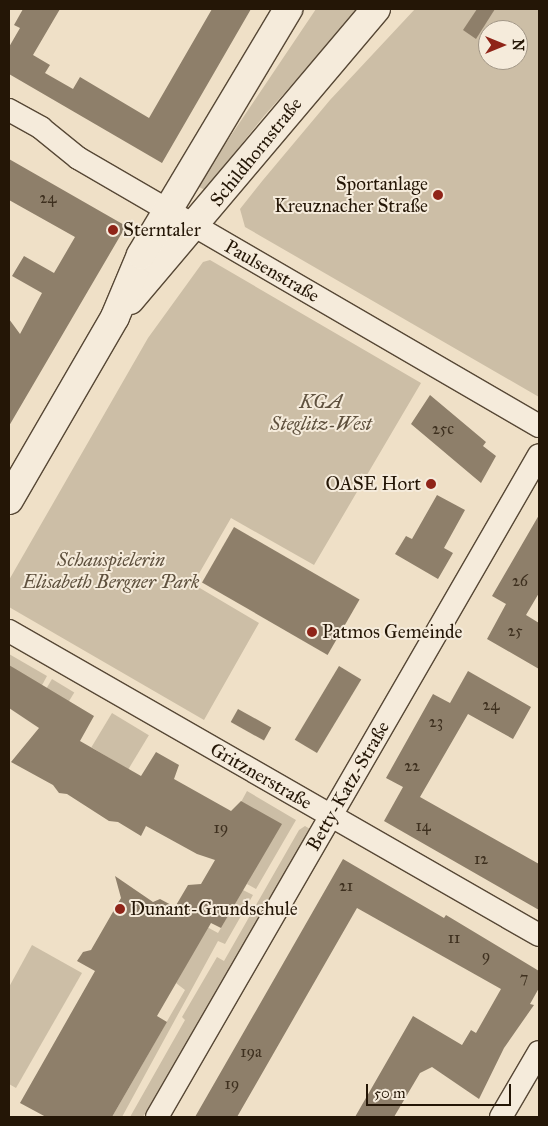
<!DOCTYPE html>
<html>
<head>
<meta charset="utf-8">
<style>
	body { margin:0 }
	#map { position:relative; width:548px; height:1126px; overflow:hidden; background:#efe0c7; font-family:"IM FELL Great Primer",serif }
	div>[style] { position:absolute }
	.green>* { inset:0; background:#ccbea6; transform-origin:0 0 }
	.building>* { inset:0; background:#8e7f6a; transform-origin:0 0 }
	.roads { filter:drop-shadow(1px 0 #574836) drop-shadow(-1px 0 #574836) drop-shadow(0 1px #574836) drop-shadow(0 -1px #574836) }
	.minor>* { height:22px; margin:-11px; padding:0 11px; transform-origin:11px; border-radius:11px; background:#f5ebdb }
	.secondary>* { height:28px; margin:-14px; padding:0 14px; transform-origin:14px; border-radius:14px; background:#f5ebdb }
	.dots>* { width:14px; height:14px; translate:-50% -50%; box-sizing:border-box; border:2px solid #f5ebdb; border-radius:50% }
	span { translate:-50% -50%; white-space:nowrap; text-align:center; line-height:1.15; -webkit-text-stroke:4px #f5ebdb; paint-order:stroke }
	.number-label { font-size:16px; color:#3e301f }
	.number-label span { -webkit-text-stroke-width:0 }
	.street-label { font-size:19px; color:#241606 }
	.poi-label { font-size:19px; color:#241606 }
	.right { translate:-100% -50%; text-align:right }
	.left { translate:0 -50%; text-align:left }
	.park-label { font-size:19px; color:#5f513e; font-style:italic }
	.frame { position:absolute; inset:0; border:10px solid #241606; pointer-events:none }
	.north { position:absolute; left:478px; top:20px; width:50px; height:50px; box-sizing:border-box; background:#f5ebdb; border:1px solid #a19686; border-radius:50%; rotate:90deg; font-size:14px; font-weight:700; line-height:20px; text-align:center; color:#241606 }
	.north::after { content:''; display:block; margin:auto; width:18px; height:22px; background:#8f2418; clip-path:polygon(50% 0,100% 100%,50% 72%,0 100%) }
	.scale { position:absolute; left:366px; top:1084px; width:145px; height:22px; box-sizing:border-box; border:2px solid #241606; border-top:0; padding-left:6px; font-size:15px; line-height:18px; white-space:nowrap; color:#241606; -webkit-text-stroke:4px #f5ebdb; paint-order:stroke }
</style>
</head>
<body>
<div id="map">
	<div class="green">
		<div style="clip-path:polygon(316px 9px,359px 9px,264px 116px,205px 190px,197px 186px)"></div>
		<div style="clip-path:polygon(evenodd,415px 9px,539px 9px,539px 397px,245px 227px,240px 209px,263px 180px,330px 100px,415px 9px,488px 30px,518px 30px,518px 60px,488px 60px,488px 30px)"></div>
		<div style="clip-path:polygon(210px 260px,421px 383px,314px 565px,231px 518px,193px 584px,259px 623px,204px 720px,9px 607px,9px 580px,148px 338px,203px 262px)"></div>
		<div style="clip-path:polygon(9px 654px,47px 676px,41px 687px,9px 665px)"></div>
		<div style="left:52px;top:679px;width:26px;height:13px;rotate:31deg"></div>
		<div style="left:112px;top:713px;width:43px;height:40px;rotate:31deg"></div>
		<div style="clip-path:polygon(247px 791px,296px 820px,256px 889px,247px 884px,250px 878px,241px 802px)"></div>
		<div style="clip-path:polygon(305px 826px,310px 829px,143px 1117px,130px 1117px,185px 1020px,182px 1017px,217px 957px,224px 961px,299px 830px)"></div>
		<div style="clip-path:polygon(243px 890px,253px 895px,225px 944px,218px 941px,122px 1117px,112px 1117px,185px 990px,176px 983px,207px 927px,218px 933px)"></div>
		<div style="clip-path:polygon(32px 945px,82px 973px,16px 1088px,9px 1084px,9px 987px)"></div>
	</div>
	<div class="building">
		<div style="clip-path:polygon(23px 9px,60px 9px,33px 55px,50px 65px,45px 73px,73px 89px,80px 77px,149px 118px,212px 9px,251px 9px,162px 163px,9px 74px,9px 47px,20px 28px,14px 25px)"></div>
		<div style="clip-path:polygon(477px 9px,495px 9px,476px 39px,463px 30px)"></div>
		<div style="clip-path:polygon(9px 159px,126px 226px,9px 426px,9px 319px,20px 334px,42px 293px,12px 276px,24px 256px,54px 273px,75px 237px,9px 200px)"></div>
		<div style="clip-path:polygon(430px 395px,486px 442px,483px 446px,496px 456px,481px 483px,411px 424px)"></div>
		<div style="clip-path:polygon(437px 495px,465px 510px,444px 548px,453px 553px,438px 579px,395px 554px,406px 536px,412px 539px)"></div>
		<div style="clip-path:polygon(539px 515px,539px 593px,526px 615px,539px 623px,539px 669px,487px 639px,506px 604px,492px 596px)"></div>
		<div style="left:234px;top:527px;width:145px;height:64px;rotate:30deg"></div>
		<div style="clip-path:polygon(9px 665px,94px 716px,80px 741px,141px 776px,156px 752px,179px 765px,174px 779px,231px 811px,241px 801px,282px 824px,221px 928px,211px 923px,157px 1016px,167px 1022px,112px 1117px,46px 1117px,20px 1103px,95px 971px,77px 961px,83px 952px,91px 950px,121px 898px,115px 876px,153px 902px,160px 899px,175px 907px,188px 885px,201px 884px,215px 860px,197px 854px,146px 826px,141px 836px,118px 822px,109px 821px,67px 794px,59px 793px,53px 785px,11px 762px,39px 728px,9px 708px)"></div>
		<div style="left:339px;top:666px;width:26px;height:86px;rotate:31deg"></div>
		<div style="clip-path:polygon(468px 671px,531px 707px,513px 739px,468px 714px,420px 797px,539px 864px,539px 910px,384px 821px,403px 787px,386px 778px,433px 694px,450px 703px)"></div>
		<div style="left:238px;top:709px;width:38px;height:15px;rotate:29deg"></div>
		<div style="clip-path:polygon(343px 859px,444px 918px,446px 915px,539px 971px,539px 988px,530px 1004px,534px 1005px,504px 1048px,479px 1099px,432px 1067px,420px 1073px,394px 1117px,355px 1117px,413px 1016px,462px 1045px,471px 1030px,476px 1033px,501px 989px,357px 908px,237px 1117px,195px 1117px)"></div>
	</div>
	<div class="roads">
		<div class="minor">
			<div style="left:9px;top:110px;width:37px;rotate:29deg"></div>
			<div style="left:41px;top:128px;width:48px;rotate:39deg"></div>
			<div style="left:78px;top:158px;width:533px;rotate:30.17deg"></div>
			<div style="left:9px;top:631px;width:611px;rotate:29.84deg"></div>
			<div style="left:157px;top:1117px;width:764px;rotate:-60.01deg"></div>
			<div style="left:501px;top:1117px;width:75px;rotate:-59.7deg"></div>
		</div>
		<div class="secondary">
			<div style="left:130px;top:300px;width:381px;rotate:-49.8deg"></div>
			<div style="left:9px;top:500px;width:211px;rotate:-59.9deg"></div>
			<div style="left:115px;top:317px;width:67px;rotate:-67.2deg"></div>
			<div style="left:141px;top:255px;width:287px;rotate:-59.1deg"></div>
		</div>
	</div>
	<div class="dots">
		<div style="left:438px;top:195px;background:#8f2418"></div>
		<div style="left:113px;top:230px;background:#8f2418"></div>
		<div style="left:431px;top:484px;background:#8f2418"></div>
		<div style="left:312px;top:632px;background:#8f2418"></div>
		<div style="left:120px;top:909px;background:#8f2418"></div>
	</div>
	<div class="number-label">
		<span style="left:48px;top:198px">24</span>
		<span style="left:443px;top:429px">25c</span>
		<span style="left:520px;top:581px">26</span>
		<span style="left:515px;top:631px">25</span>
		<span style="left:491px;top:705px">24</span>
		<span style="left:436px;top:722px">23</span>
		<span style="left:412px;top:766px">22</span>
		<span style="left:423px;top:826px">14</span>
		<span style="left:221px;top:828px">19</span>
		<span style="left:481px;top:859px">12</span>
		<span style="left:346px;top:886px">21</span>
		<span style="left:454px;top:938px">11</span>
		<span style="left:486px;top:956px">9</span>
		<span style="left:524px;top:978px">7</span>
		<span style="left:251px;top:1052px">19a</span>
		<span style="left:232px;top:1084px">19</span>
	</div>
	<div class="street-label">
		<span style="left:256px;top:152px;rotate:-51deg">Schildhornstraße</span>
		<span style="left:272px;top:271px;rotate:30deg">Paulsenstraße</span>
		<span style="left:261px;top:776px;rotate:30deg">Gritznerstraße</span>
		<span style="left:348px;top:786px;rotate:-60deg">Betty-Katz-Straße</span>
	</div>
	<div class="poi-label">
		<span class="right" style="left:428px;top:195px">Sportanlage<br>Kreuznacher Straße</span>
		<span class="left" style="left:123px;top:230px">Sterntaler</span>
		<span class="right" style="left:421px;top:484px">OASE Hort</span>
		<span class="left" style="left:322px;top:632px">Patmos Gemeinde</span>
		<span class="left" style="left:130px;top:909px">Dunant-Grundschule</span>
	</div>
	<div class="park-label">
		<span style="left:321px;top:413px">KGA<br>Steglitz-West</span>
		<span style="left:111px;top:571px">Schauspielerin<br>Elisabeth Bergner Park</span>
	</div>
	<div class="frame"></div>
	<div class="north">N</div>
	<div class="scale">50 m</div>
</div>
</body>
</html>
